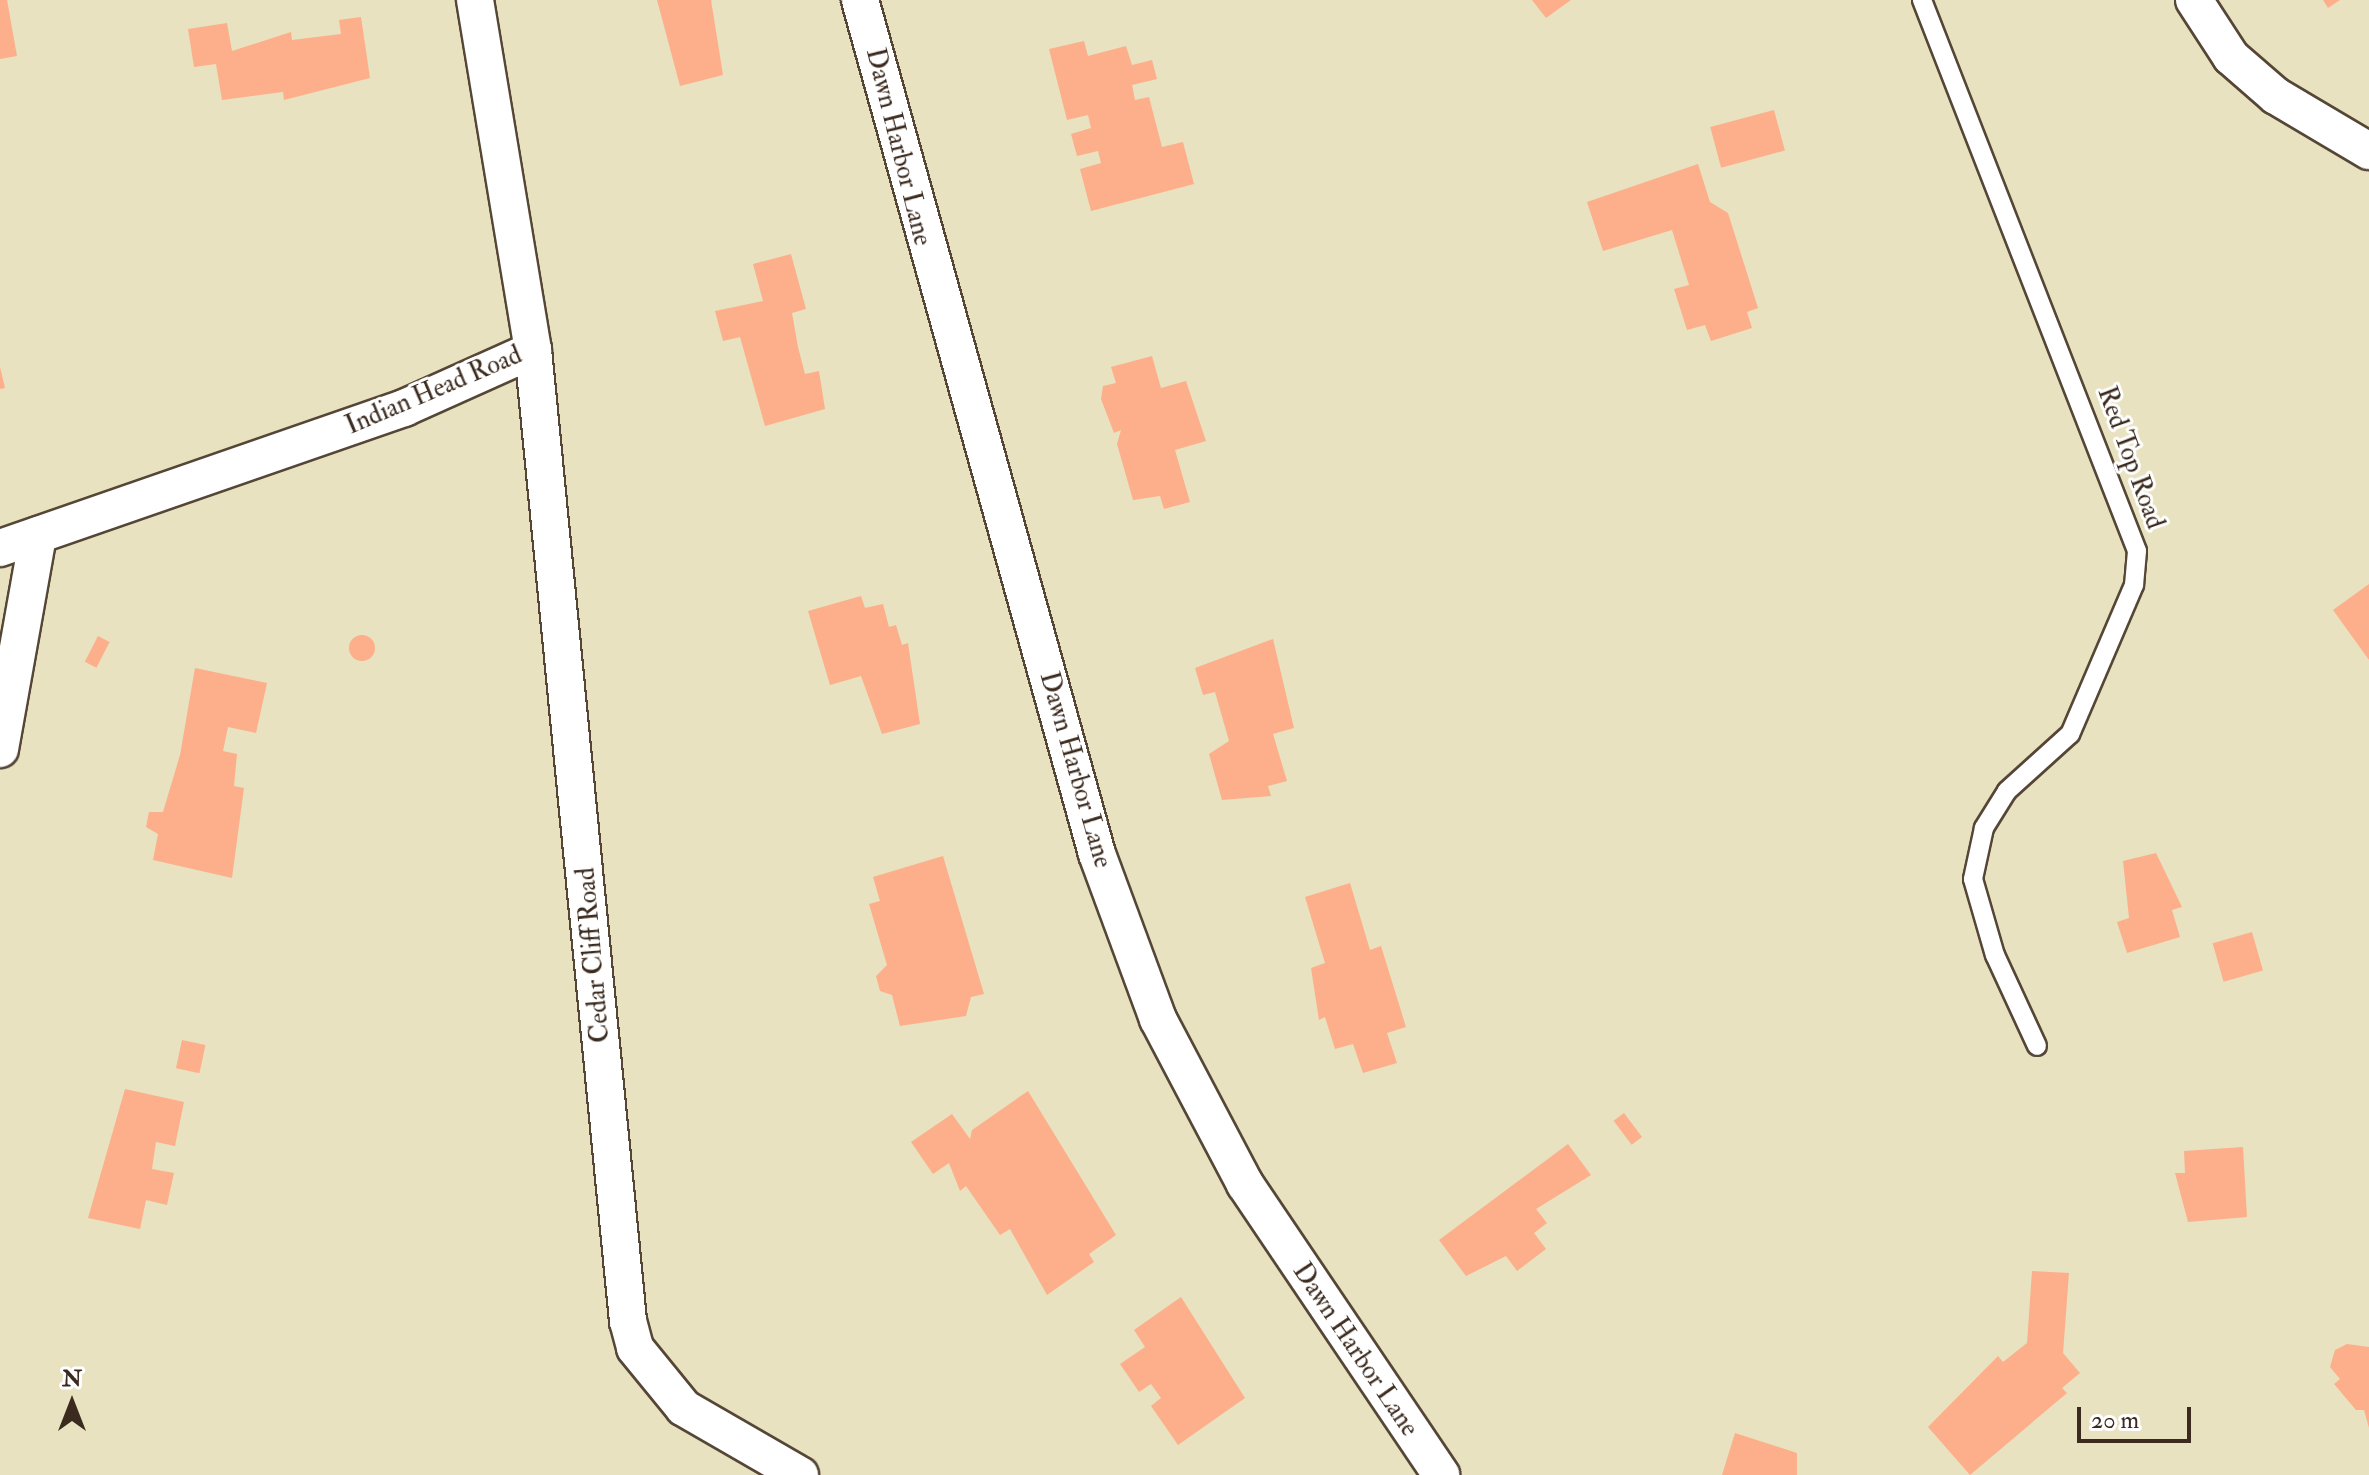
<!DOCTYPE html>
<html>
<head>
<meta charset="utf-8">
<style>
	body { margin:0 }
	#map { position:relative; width:2369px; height:1475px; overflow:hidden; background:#e8e2c0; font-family:"IM FELL Double Pica",serif }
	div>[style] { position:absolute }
	.building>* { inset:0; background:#fcaf8a; transform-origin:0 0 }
	.round { border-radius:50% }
	.roads { filter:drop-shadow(2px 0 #554636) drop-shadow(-2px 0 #554636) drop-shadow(0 2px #554636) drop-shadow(0 -2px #554636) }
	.lane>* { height:18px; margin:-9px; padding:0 9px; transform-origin:9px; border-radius:9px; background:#fff }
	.street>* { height:36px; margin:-18px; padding:0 18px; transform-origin:18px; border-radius:18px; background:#fff }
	span { translate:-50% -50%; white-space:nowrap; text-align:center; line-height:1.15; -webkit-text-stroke:6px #fff; paint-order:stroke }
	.street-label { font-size:26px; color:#3b2a1e }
	.north { position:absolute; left:32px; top:1363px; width:80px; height:80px; -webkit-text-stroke:6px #fff; paint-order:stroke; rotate:0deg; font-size:22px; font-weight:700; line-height:32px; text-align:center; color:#3b2a1e }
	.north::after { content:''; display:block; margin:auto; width:28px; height:36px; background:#3b2a1e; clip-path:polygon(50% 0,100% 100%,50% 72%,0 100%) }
	.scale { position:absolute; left:2077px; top:1407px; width:114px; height:36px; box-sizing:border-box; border:4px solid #3b2a1e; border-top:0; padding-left:10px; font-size:24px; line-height:28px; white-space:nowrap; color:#3b2a1e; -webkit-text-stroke:6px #fff; paint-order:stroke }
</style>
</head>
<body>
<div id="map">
	<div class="building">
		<div style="clip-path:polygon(0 0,7px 0,17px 56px,0 59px)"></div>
		<div style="clip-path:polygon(657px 0,711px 0,723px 75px,680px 86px)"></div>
		<div style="clip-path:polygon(1532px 0,1571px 0,1546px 18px)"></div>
		<div style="clip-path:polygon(2323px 0,2340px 0,2328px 8px)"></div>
		<div style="clip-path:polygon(361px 17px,370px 78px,284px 100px,283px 92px,222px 100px,216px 64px,194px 67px,188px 29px,227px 23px,232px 51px,291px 32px,292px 40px,341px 34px,339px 20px)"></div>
		<div style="clip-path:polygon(1084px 41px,1088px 56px,1126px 46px,1132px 65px,1152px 60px,1157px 79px,1132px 85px,1135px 100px,1149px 97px,1162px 147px,1183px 142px,1194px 184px,1091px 211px,1080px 169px,1101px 163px,1098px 151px,1077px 156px,1071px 134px,1091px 128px,1088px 115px,1067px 120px,1049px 49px)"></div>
		<div style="left:1774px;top:110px;width:42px;height:66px;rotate:75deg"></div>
		<div style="clip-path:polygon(1698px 164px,1710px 202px,1728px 213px,1758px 308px,1747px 312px,1752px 328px,1711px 341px,1705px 325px,1687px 330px,1674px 289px,1689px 285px,1672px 230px,1603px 251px,1587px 202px)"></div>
		<div style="clip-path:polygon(791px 254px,806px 309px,792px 313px,798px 347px,805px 374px,819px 371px,825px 409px,765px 426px,740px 337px,723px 341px,715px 311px,763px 301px,753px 264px)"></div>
		<div style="clip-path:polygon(1152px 356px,1161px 388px,1186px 381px,1206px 441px,1175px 450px,1190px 502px,1164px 509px,1160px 496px,1133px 500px,1117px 444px,1121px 430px,1114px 433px,1101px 399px,1103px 386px,1116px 383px,1111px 367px)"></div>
		<div style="clip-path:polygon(0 367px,5px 388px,0 389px)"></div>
		<div style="clip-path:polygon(2369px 584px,2369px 660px,2333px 610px)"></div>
		<div style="clip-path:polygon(861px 596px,865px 608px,883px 604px,889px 627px,896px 625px,902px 645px,908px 643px,920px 724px,882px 734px,861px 676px,830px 685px,808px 611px)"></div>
		<div class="round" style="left:349px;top:635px;width:26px;height:26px"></div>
		<div style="left:98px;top:636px;width:13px;height:29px;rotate:27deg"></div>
		<div style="clip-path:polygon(1273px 639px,1294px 728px,1273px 734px,1287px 781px,1268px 786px,1271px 796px,1222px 800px,1209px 754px,1229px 741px,1215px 692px,1203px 695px,1195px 668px)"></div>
		<div style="clip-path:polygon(195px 668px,267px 683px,256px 733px,228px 727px,223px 751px,237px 754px,234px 786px,244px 788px,232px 878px,153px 860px,158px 834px,146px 827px,149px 812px,163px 812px,180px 755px)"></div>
		<div style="clip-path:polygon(2156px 853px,2182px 907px,2172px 910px,2180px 937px,2127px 953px,2117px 922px,2129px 918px,2123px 861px)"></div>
		<div style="clip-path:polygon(943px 856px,984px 994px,971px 997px,966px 1016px,900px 1026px,892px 995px,880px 991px,876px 976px,887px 965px,869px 904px,880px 901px,873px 877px)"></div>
		<div style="clip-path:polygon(1350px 883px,1370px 950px,1381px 946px,1406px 1027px,1387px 1033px,1397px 1063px,1363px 1073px,1353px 1044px,1335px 1049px,1325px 1017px,1319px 1020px,1311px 968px,1325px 963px,1305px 897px)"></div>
		<div style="left:2252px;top:932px;width:40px;height:41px;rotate:74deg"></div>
		<div style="left:182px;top:1040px;width:24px;height:29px;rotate:12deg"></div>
		<div style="clip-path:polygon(125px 1089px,184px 1102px,175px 1146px,156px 1142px,152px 1169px,174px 1173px,167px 1205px,146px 1200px,140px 1229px,88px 1218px)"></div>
		<div style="clip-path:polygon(1028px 1091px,1116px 1235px,1089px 1254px,1094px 1262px,1047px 1295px,1010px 1229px,1000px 1235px,966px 1186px,960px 1191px,949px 1163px,933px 1174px,911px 1142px,952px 1114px,970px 1139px,972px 1130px)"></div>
		<div style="left:1624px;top:1113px;width:30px;height:13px;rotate:53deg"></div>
		<div style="clip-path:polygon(1568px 1144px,1591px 1175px,1536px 1209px,1547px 1223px,1534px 1233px,1546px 1249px,1517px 1271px,1506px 1256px,1466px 1276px,1439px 1240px)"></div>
		<div style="clip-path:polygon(2243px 1147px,2247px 1217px,2188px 1222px,2175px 1173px,2185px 1173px,2184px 1151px)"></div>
		<div style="clip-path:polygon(2032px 1271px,2069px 1273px,2063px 1353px,2080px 1373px,2062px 1388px,2067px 1393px,1970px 1475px,1928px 1427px,1998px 1356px,2003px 1362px,2027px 1343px)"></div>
		<div style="clip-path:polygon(1181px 1297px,1245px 1398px,1178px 1445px,1151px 1406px,1161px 1398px,1151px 1384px,1139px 1392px,1120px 1364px,1145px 1347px,1134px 1330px)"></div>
		<div style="clip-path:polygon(2347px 1344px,2369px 1347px,2369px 1428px,2364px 1410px,2356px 1410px,2334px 1384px,2340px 1379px,2330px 1367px,2335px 1350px)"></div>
		<div style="clip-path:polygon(1735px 1433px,1797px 1453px,1797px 1475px,1722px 1475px)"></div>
	</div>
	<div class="roads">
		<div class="lane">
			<div style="left:1922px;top:0;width:591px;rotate:68.68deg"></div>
			<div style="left:2137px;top:551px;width:34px;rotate:95deg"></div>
			<div style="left:2134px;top:585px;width:162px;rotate:113.2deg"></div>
			<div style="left:2070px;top:734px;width:85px;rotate:137.9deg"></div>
			<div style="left:2007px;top:791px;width:44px;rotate:121.9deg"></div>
			<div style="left:1984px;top:828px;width:52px;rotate:102.2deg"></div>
			<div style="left:1973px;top:879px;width:79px;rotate:73.9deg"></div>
			<div style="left:1995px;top:955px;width:100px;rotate:65.2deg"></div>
		</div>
		<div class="street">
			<div style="left:475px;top:0;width:355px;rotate:80.6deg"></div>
			<div style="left:533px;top:350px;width:976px;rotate:84.41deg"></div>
			<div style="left:628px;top:1321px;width:28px;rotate:75deg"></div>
			<div style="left:635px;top:1348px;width:77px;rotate:50.8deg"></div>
			<div style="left:684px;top:1408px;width:134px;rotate:30deg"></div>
			<div style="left:860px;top:0;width:886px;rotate:74.49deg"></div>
			<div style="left:1097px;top:854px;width:176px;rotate:69.7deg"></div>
			<div style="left:1158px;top:1019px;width:187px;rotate:62.2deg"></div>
			<div style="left:1245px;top:1184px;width:351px;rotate:56deg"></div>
			<div style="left:2194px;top:0;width:68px;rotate:57deg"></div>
			<div style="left:2231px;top:57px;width:60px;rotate:40.9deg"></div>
			<div style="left:2276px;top:96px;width:108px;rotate:30.6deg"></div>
			<div style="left:0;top:548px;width:428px;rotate:-19.1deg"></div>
			<div style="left:404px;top:408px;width:141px;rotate:-24.2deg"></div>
			<div style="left:0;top:749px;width:217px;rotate:-79.9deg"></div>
		</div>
	</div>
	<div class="street-label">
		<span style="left:898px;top:147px;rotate:76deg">Dawn Harbor Lane</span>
		<span style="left:434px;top:391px;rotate:-23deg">Indian Head Road</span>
		<span style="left:2130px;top:458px;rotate:70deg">Red Top Road</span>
		<span style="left:1075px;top:770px;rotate:74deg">Dawn Harbor Lane</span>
		<span style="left:594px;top:955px;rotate:-95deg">Cedar Cliff Road</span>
		<span style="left:1355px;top:1350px;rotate:56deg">Dawn Harbor Lane</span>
	</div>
	<div class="north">N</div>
	<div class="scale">20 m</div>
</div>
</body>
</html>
